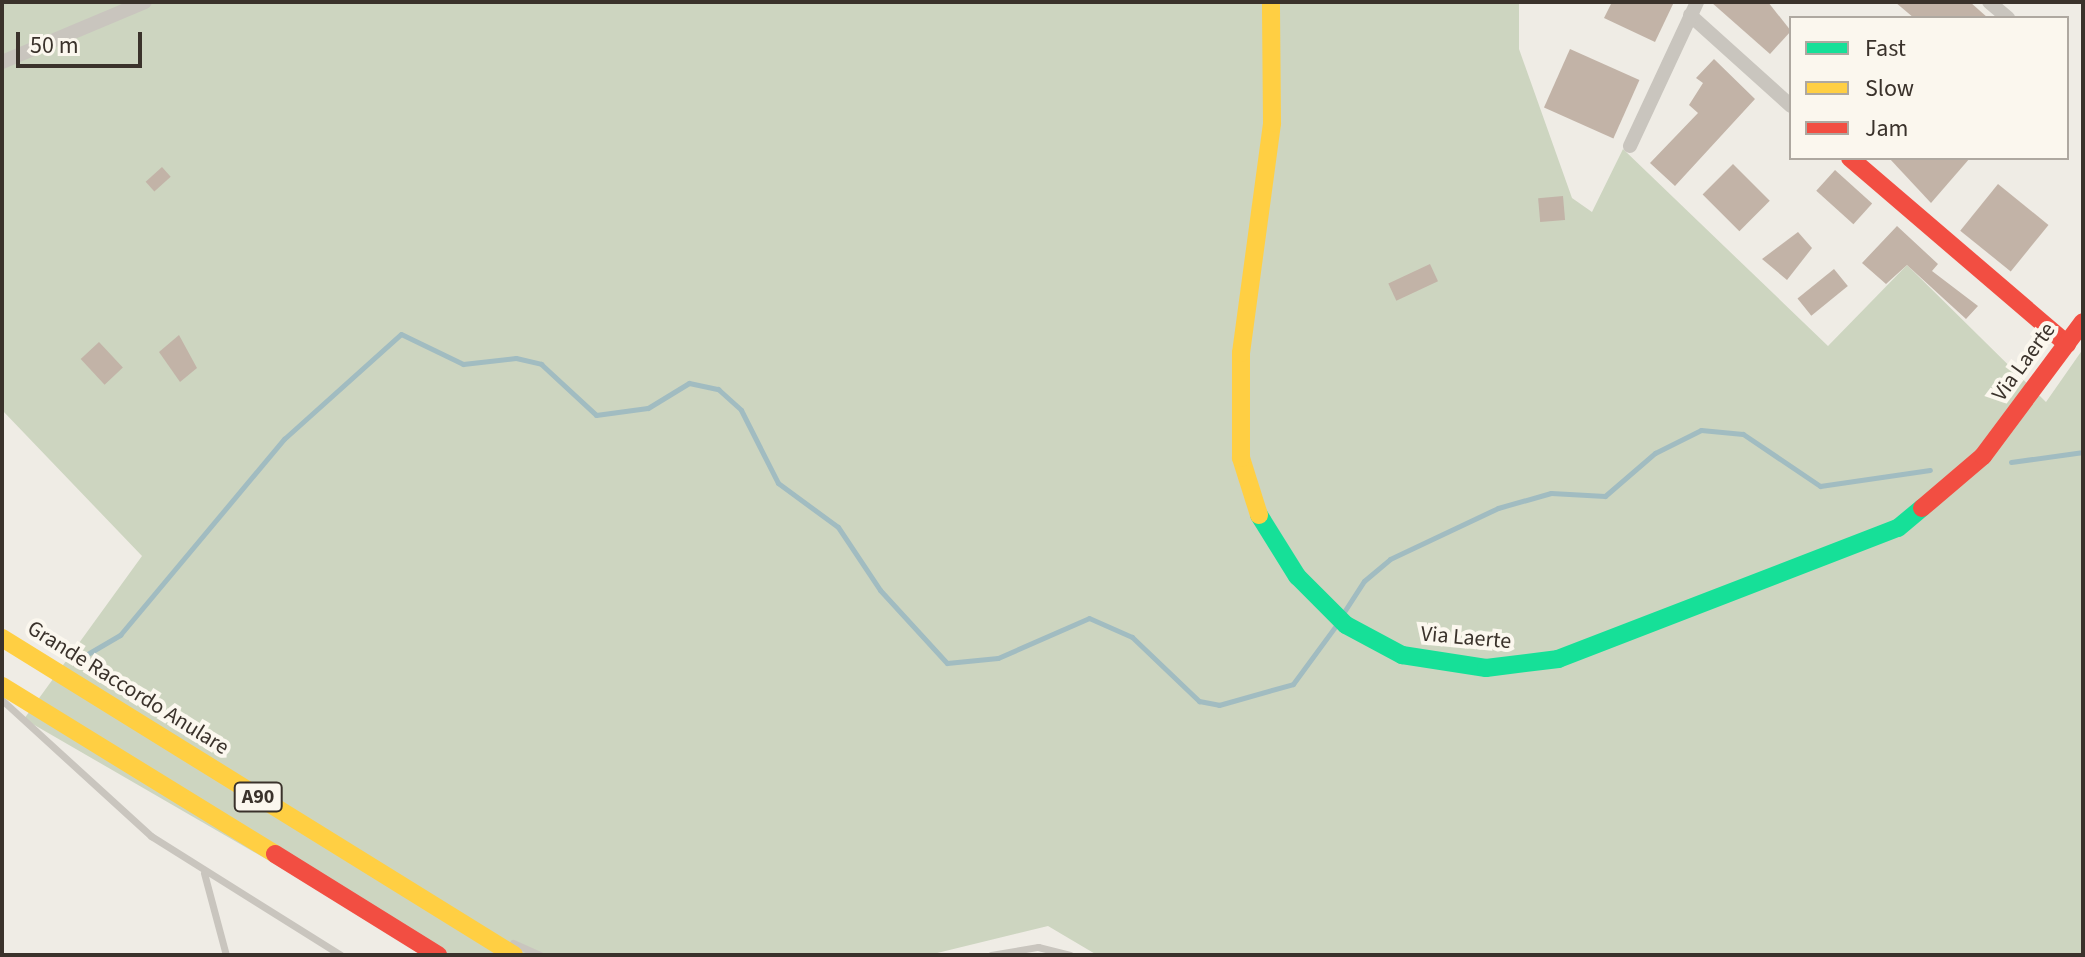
<!DOCTYPE html>
<html>
<head>
<meta charset="utf-8">
<style>
	body { margin:0 }
	#map { position:relative; width:2085px; height:957px; overflow:hidden; background:#efece5; font-family:"Source Sans 3",sans-serif }
	div>[style] { position:absolute }
	.green>* { inset:0; background:#cdd5c0 }
	.stream>* { height:5px; margin:-2.5px; padding:0 2.5px; transform-origin:2.5px; border-radius:2.5px; background:#a1bcc1 }
	.building>* { inset:0; background:#c2b3a7; transform-origin:0 0 }
	.lane>* { height:7px; margin:-3.5px; padding:0 3.5px; transform-origin:3.5px; border-radius:3.5px; background:#c9c5be }
	.street>* { height:14px; margin:-7px; padding:0 7px; transform-origin:7px; border-radius:7px; background:#c9c5be }
	.fast>* { height:18px; margin:-9px; padding:0 9px; transform-origin:9px; border-radius:9px; background:#16e098 }
	.slow>* { height:18px; margin:-9px; padding:0 9px; transform-origin:9px; border-radius:9px; background:#ffcf43 }
	.jam>* { height:18px; margin:-9px; padding:0 9px; transform-origin:9px; border-radius:9px; background:#f24e42 }
	span { translate:-50% -50%; white-space:nowrap; text-align:center; line-height:1.15; -webkit-text-stroke:8px #fbf7ee; paint-order:stroke }
	.shield-label span { padding:2px 6px; background:#fbf7ee; border:2px solid; border-radius:6px; -webkit-text-stroke-width:0 }
	.shield-label { font-size:20px; color:#3a322b; font-weight:700 }
	.street-label { font-size:22px; color:#3a322b }
	.frame { position:absolute; inset:0; border:4px solid #3a322b; pointer-events:none }
	.legend { position:absolute; left:1789px; top:16px; width:280px; height:144px; box-sizing:border-box; background:#fbf7ee; border:2px solid #aea8a0; margin:0; padding:10px 14px; list-style:none; font-size:24px; color:#3a322b }
	.legend li { display:flex; align-items:center; gap:16px; height:40px }
	.legend b { width:40px; border:2px solid #aea8a0 }
	.scale { position:absolute; left:16px; top:32px; width:126px; height:36px; box-sizing:border-box; border:4px solid #3a322b; border-top:0; padding-left:10px; font-size:24px; line-height:28px; white-space:nowrap; color:#3a322b; -webkit-text-stroke:6px #fbf7ee; paint-order:stroke }
</style>
</head>
<body>
<div id="map">
	<div class="green">
		<div style="clip-path:polygon(2px 2px,1519px 2px,1519px 49px,1572px 198px,1592px 212px,1623px 149px,1828px 346px,1907px 265px,2046px 402px,2083px 349px,2083px 955px,1097px 955px,1048px 926px,929px 955px,432px 955px,24px 719px,142px 556px,2px 410px)"></div>
	</div>
	<div class="stream">
		<div style="left:2011px;top:462px;width:73px;rotate:-7.9deg"></div>
		<div style="left:1342px;top:615px;width:40px;rotate:-57.1deg"></div>
		<div style="left:1364px;top:581px;width:34px;rotate:-40deg"></div>
		<div style="left:1390px;top:559px;width:119px;rotate:-25.3deg"></div>
		<div style="left:1498px;top:508px;width:55px;rotate:-15.8deg"></div>
		<div style="left:1551px;top:493px;width:54px;rotate:3.2deg"></div>
		<div style="left:1605px;top:496px;width:66px;rotate:-40.7deg"></div>
		<div style="left:1655px;top:453px;width:51px;rotate:-26.6deg"></div>
		<div style="left:1701px;top:430px;width:42px;rotate:5.4deg"></div>
		<div style="left:1743px;top:434px;width:93px;rotate:34deg"></div>
		<div style="left:1820px;top:486px;width:111px;rotate:-8.3deg"></div>
		<div style="left:79px;top:659px;width:48px;rotate:-30.3deg"></div>
		<div style="left:120px;top:635px;width:256px;rotate:-50.1deg"></div>
		<div style="left:284px;top:439px;width:157px;rotate:-41.9deg"></div>
		<div style="left:401px;top:334px;width:69px;rotate:25.8deg"></div>
		<div style="left:463px;top:364px;width:53px;rotate:-6.5deg"></div>
		<div style="left:516px;top:358px;width:26px;rotate:13deg"></div>
		<div style="left:541px;top:364px;width:75px;rotate:42.8deg"></div>
		<div style="left:596px;top:415px;width:52px;rotate:-7.7deg"></div>
		<div style="left:648px;top:408px;width:48px;rotate:-31.4deg"></div>
		<div style="left:689px;top:383px;width:30px;rotate:12deg"></div>
		<div style="left:718px;top:389px;width:31px;rotate:42deg"></div>
		<div style="left:741px;top:410px;width:82px;rotate:63.1deg"></div>
		<div style="left:778px;top:483px;width:74px;rotate:36.3deg"></div>
		<div style="left:838px;top:527px;width:76px;rotate:56.3deg"></div>
		<div style="left:880px;top:590px;width:99px;rotate:47.5deg"></div>
		<div style="left:947px;top:663px;width:51px;rotate:-5.6deg"></div>
		<div style="left:998px;top:658px;width:99px;rotate:-23.7deg"></div>
		<div style="left:1089px;top:618px;width:47px;rotate:23.8deg"></div>
		<div style="left:1132px;top:637px;width:93px;rotate:43.7deg"></div>
		<div style="left:1199px;top:701px;width:20px;rotate:11deg"></div>
		<div style="left:1219px;top:705px;width:77px;rotate:-15.8deg"></div>
		<div style="left:1293px;top:684px;width:74px;rotate:-53.7deg"></div>
	</div>
	<div class="building">
		<div style="clip-path:polygon(1612px 2px,1674px 2px,1655px 42px,1604px 18px)"></div>
		<div style="clip-path:polygon(1711px 2px,1768px 2px,1791px 31px,1770px 54px)"></div>
		<div style="clip-path:polygon(1895px 2px,1970px 2px,1988px 18px,1914px 18px)"></div>
		<div style="left:1570px;top:49px;width:76px;height:64px;rotate:24deg"></div>
		<div style="clip-path:polygon(1714px 59px,1755px 99px,1675px 186px,1650px 163px,1698px 113px,1689px 105px,1703px 83px,1696px 78px)"></div>
		<div style="clip-path:polygon(1889px 158px,1970px 158px,1931px 203px)"></div>
		<div style="left:1733px;top:164px;width:52px;height:43px;rotate:45deg"></div>
		<div style="left:162px;top:167px;width:13px;height:22px;rotate:48deg"></div>
		<div style="left:1835px;top:170px;width:50px;height:28px;rotate:42deg"></div>
		<div style="left:1998px;top:184px;width:65px;height:60px;rotate:39deg"></div>
		<div style="left:1563px;top:196px;width:24px;height:25px;rotate:85deg"></div>
		<div style="clip-path:polygon(1897px 226px,1938px 264px,1932px 271px,1978px 306px,1966px 319px,1907px 265px,1886px 284px,1862px 263px)"></div>
		<div style="clip-path:polygon(1798px 232px,1812px 248px,1787px 280px,1762px 259px)"></div>
		<div style="left:1430px;top:264px;width:19px;height:46px;rotate:65deg"></div>
		<div style="left:1834px;top:269px;width:22px;height:47px;rotate:51deg"></div>
		<div style="clip-path:polygon(179px 335px,197px 368px,180px 382px,159px 352px)"></div>
		<div style="left:99px;top:342px;width:35px;height:25px;rotate:47deg"></div>
	</div>
	<div class="lane">
		<div style="left:2px;top:700px;width:202px;rotate:42.4deg"></div>
		<div style="left:151px;top:836px;width:224px;rotate:32.1deg"></div>
		<div style="left:204px;top:873px;width:85px;rotate:75deg"></div>
		<div style="left:513px;top:943px;width:30px;rotate:24deg"></div>
		<div style="left:991px;top:955px;width:48px;rotate:-9.7deg"></div>
		<div style="left:1038px;top:947px;width:33px;rotate:14deg"></div>
	</div>
	<div class="street">
		<div style="left:1989px;top:2px;width:25px;rotate:40deg"></div>
		<div style="left:1690px;top:15px;width:136px;rotate:42deg"></div>
		<div style="left:2px;top:62px;width:155px;rotate:-22.8deg"></div>
		<div style="left:1630px;top:146px;width:159px;rotate:-65deg"></div>
	</div>
	<div class="fast">
		<div style="left:1259px;top:515px;width:72px;rotate:58.1deg"></div>
		<div style="left:1297px;top:576px;width:69px;rotate:45deg"></div>
		<div style="left:1346px;top:625px;width:64px;rotate:28.2deg"></div>
		<div style="left:1402px;top:655px;width:85px;rotate:8.8deg"></div>
		<div style="left:1486px;top:668px;width:73px;rotate:-7.1deg"></div>
		<div style="left:1558px;top:659px;width:364px;rotate:-21.1deg"></div>
		<div style="left:1898px;top:528px;width:31px;rotate:-40deg"></div>
	</div>
	<div class="slow">
		<div style="left:1259px;top:515px;width:60px;rotate:-107.5deg"></div>
		<div style="left:1241px;top:458px;width:105px;rotate:-90deg"></div>
		<div style="left:1241px;top:353px;width:232px;rotate:-82.3deg"></div>
		<div style="left:1272px;top:123px;width:121px;rotate:-90.5deg"></div>
		<div style="left:2px;top:638px;width:602px;rotate:31.76deg"></div>
		<div style="left:2px;top:686px;width:321px;rotate:31.6deg"></div>
	</div>
	<div class="jam">
		<div style="left:1850px;top:158px;width:286px;rotate:40.6deg"></div>
		<div style="left:1922px;top:508px;width:80px;rotate:-40.4deg"></div>
		<div style="left:1983px;top:456px;width:167px;rotate:-53.3deg"></div>
		<div style="left:275px;top:854px;width:192px;rotate:31.8deg"></div>
	</div>
	<div class="shield-label">
		<span style="left:258px;top:797px">A90</span>
	</div>
	<div class="street-label">
		<span style="left:2024px;top:362px;rotate:-54deg">Via Laerte</span>
		<span style="left:1466px;top:638px;rotate:5deg">Via Laerte</span>
		<span style="left:128px;top:688px;rotate:32deg">Grande Raccordo Anulare</span>
	</div>
	<div class="frame"></div>
	<ul class="legend">
	<li><b style="height:10px;background:#16e098"></b>Fast</li>
	<li><b style="height:10px;background:#ffcf43"></b>Slow</li>
	<li><b style="height:10px;background:#f24e42"></b>Jam</li>
	</ul>
	<div class="scale">50 m</div>
</div>
</body>
</html>
